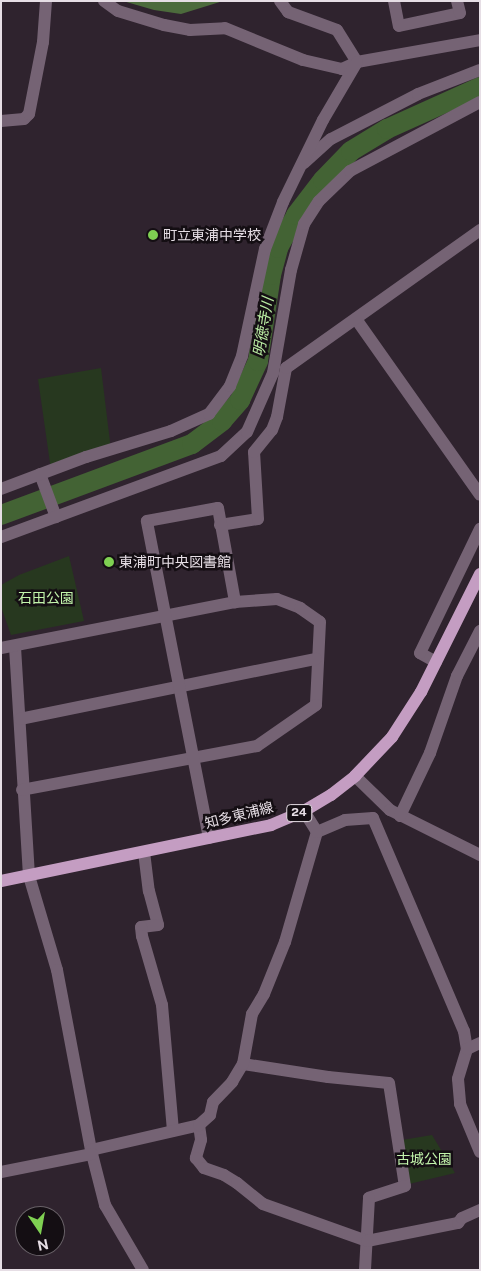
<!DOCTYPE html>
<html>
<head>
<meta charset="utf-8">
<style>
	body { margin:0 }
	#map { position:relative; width:481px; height:1271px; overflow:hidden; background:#2f232e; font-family:"Public Sans","Noto Sans JP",sans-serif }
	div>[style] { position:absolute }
	.green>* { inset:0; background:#27381f }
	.forest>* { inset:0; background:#4c6b3c }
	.river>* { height:20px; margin:-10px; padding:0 10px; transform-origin:10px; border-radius:10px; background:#436334 }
	.street>* { height:12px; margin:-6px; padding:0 6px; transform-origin:6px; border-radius:6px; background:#756374 }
	.primary>* { height:12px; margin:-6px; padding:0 6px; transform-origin:6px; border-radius:6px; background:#c49dc2 }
	.dots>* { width:14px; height:14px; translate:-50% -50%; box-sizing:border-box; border:2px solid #140e13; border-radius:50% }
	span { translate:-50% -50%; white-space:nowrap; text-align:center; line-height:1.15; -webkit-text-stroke:5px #140e13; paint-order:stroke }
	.shield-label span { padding:1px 4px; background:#140e13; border:1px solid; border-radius:4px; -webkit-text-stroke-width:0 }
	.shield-label { font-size:12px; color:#e6dee5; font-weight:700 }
	.poi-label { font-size:14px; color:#e6dee5 }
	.left { translate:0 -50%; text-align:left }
	.park-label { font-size:14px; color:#c2f4ab }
	.street-label { font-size:14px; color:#e6dee5 }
	.water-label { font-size:15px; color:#b9eba2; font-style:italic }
	.frame { position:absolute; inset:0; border:2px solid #e6dee5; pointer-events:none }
	.north { position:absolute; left:15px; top:1206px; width:50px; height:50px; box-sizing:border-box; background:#140e13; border:1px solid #686167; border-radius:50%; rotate:168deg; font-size:14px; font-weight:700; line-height:20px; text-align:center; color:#e6dee5 }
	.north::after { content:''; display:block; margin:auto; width:18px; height:22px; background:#7fd052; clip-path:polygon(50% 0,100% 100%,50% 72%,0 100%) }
</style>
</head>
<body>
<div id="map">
	<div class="green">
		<div style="clip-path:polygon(101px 368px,111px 450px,51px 470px,38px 379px)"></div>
		<div style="clip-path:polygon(69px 556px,84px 621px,11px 635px,1px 607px,1px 585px,19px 575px)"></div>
		<div style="clip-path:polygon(432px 1135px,455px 1173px,409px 1184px,402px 1140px)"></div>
	</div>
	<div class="forest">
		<div style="clip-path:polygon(123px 1px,223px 1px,181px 14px,154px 10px)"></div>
	</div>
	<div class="river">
		<div style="left:1px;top:515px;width:204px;rotate:-20.4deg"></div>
		<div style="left:192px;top:444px;width:38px;rotate:-37deg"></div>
		<div style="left:222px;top:421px;width:28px;rotate:-49deg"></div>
		<div style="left:240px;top:400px;width:43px;rotate:-65.2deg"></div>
		<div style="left:258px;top:361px;width:87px;rotate:-81.4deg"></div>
		<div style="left:271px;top:275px;width:28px;rotate:-75deg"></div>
		<div style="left:278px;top:248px;width:38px;rotate:-61deg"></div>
		<div style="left:296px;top:215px;width:44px;rotate:-52.4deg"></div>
		<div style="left:323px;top:180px;width:40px;rotate:-46deg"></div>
		<div style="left:351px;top:151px;width:42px;rotate:-31.4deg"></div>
		<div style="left:387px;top:129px;width:102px;rotate:-24.3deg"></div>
	</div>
	<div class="street">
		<div style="left:104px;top:1px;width:17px;rotate:36deg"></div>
		<div style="left:118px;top:11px;width:48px;rotate:16.9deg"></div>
		<div style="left:164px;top:25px;width:26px;rotate:11deg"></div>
		<div style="left:190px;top:30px;width:35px;rotate:-3deg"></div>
		<div style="left:225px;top:28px;width:84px;rotate:22.3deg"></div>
		<div style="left:303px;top:60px;width:40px;rotate:13deg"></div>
		<div style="left:342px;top:69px;width:17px;rotate:-25deg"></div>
		<div style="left:357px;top:62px;width:125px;rotate:-10.1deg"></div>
		<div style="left:280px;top:1px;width:14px;rotate:54deg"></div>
		<div style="left:288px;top:12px;width:52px;rotate:20.2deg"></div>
		<div style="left:337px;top:30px;width:38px;rotate:58deg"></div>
		<div style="left:394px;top:1px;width:25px;rotate:79deg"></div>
		<div style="left:399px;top:26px;width:62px;rotate:-12deg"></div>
		<div style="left:460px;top:13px;width:12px;rotate:-104deg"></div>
		<div style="left:1px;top:121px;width:23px;rotate:-5deg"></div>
		<div style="left:24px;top:119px;width:7px;rotate:-45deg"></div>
		<div style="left:29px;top:114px;width:73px;rotate:-79deg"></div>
		<div style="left:43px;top:42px;width:41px;rotate:-85.8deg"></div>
		<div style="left:304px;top:163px;width:36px;rotate:-42deg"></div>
		<div style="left:331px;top:139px;width:98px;rotate:-27.3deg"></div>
		<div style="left:418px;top:94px;width:66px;rotate:-21.2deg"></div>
		<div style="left:356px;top:319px;width:215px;rotate:54.8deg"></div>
		<div style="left:40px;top:474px;width:46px;rotate:69.6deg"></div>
		<div style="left:1px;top:489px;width:91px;rotate:-20.6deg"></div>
		<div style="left:86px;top:457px;width:89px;rotate:-17deg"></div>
		<div style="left:171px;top:431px;width:42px;rotate:-24.1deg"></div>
		<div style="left:209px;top:414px;width:35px;rotate:-53deg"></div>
		<div style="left:230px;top:386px;width:32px;rotate:-68deg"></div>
		<div style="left:242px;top:356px;width:109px;rotate:-77.9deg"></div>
		<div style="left:265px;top:249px;width:50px;rotate:-69deg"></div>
		<div style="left:283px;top:202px;width:91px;rotate:-64deg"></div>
		<div style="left:323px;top:120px;width:67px;rotate:-59.6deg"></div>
		<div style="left:220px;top:525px;width:38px;rotate:-9deg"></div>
		<div style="left:258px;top:519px;width:67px;rotate:-93.4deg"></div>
		<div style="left:254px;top:452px;width:28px;rotate:-51deg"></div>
		<div style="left:272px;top:430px;width:14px;rotate:-69deg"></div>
		<div style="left:277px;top:417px;width:50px;rotate:-79.6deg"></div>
		<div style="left:286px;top:368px;width:238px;rotate:-35.4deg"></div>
		<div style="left:1px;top:537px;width:234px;rotate:-20.2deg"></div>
		<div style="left:221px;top:456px;width:35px;rotate:-43deg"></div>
		<div style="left:247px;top:432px;width:64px;rotate:-66.2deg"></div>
		<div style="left:273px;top:373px;width:105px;rotate:-80.1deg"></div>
		<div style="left:291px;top:270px;width:48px;rotate:-74.2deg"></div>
		<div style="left:304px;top:224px;width:27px;rotate:-57deg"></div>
		<div style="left:319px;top:201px;width:43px;rotate:-44.1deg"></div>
		<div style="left:350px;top:171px;width:147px;rotate:-28deg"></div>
		<div style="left:15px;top:647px;width:229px;rotate:86.5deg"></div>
		<div style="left:29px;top:876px;width:98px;rotate:73.4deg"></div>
		<div style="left:57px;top:970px;width:183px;rotate:79.3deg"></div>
		<div style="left:91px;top:1150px;width:57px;rotate:75.7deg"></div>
		<div style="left:105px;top:1205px;width:75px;rotate:59.7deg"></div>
		<div style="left:1px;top:648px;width:238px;rotate:-11.1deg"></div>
		<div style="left:235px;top:602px;width:42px;rotate:-4.1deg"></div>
		<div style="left:277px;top:599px;width:25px;rotate:21deg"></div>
		<div style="left:300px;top:608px;width:24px;rotate:35deg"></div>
		<div style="left:320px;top:622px;width:83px;rotate:92.8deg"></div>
		<div style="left:316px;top:705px;width:72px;rotate:145.2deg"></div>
		<div style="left:257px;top:746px;width:239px;rotate:169.4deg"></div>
		<div style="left:436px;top:662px;width:18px;rotate:-151deg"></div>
		<div style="left:420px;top:653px;width:138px;rotate:-64.2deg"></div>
		<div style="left:20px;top:719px;width:302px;rotate:-11.5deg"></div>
		<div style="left:355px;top:776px;width:49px;rotate:44.2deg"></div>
		<div style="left:390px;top:810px;width:101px;rotate:26.6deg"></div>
		<div style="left:400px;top:816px;width:70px;rotate:-64.5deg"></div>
		<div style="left:430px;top:753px;width:82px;rotate:-70.7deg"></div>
		<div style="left:457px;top:676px;width:51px;rotate:-62.9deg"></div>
		<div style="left:317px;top:832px;width:30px;rotate:-23deg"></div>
		<div style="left:345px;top:820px;width:28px;rotate:-4deg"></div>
		<div style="left:373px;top:818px;width:232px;rotate:66.9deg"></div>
		<div style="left:464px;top:1031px;width:18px;rotate:81deg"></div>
		<div style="left:467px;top:1049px;width:31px;rotate:107deg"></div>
		<div style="left:458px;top:1079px;width:25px;rotate:85deg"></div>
		<div style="left:460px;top:1104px;width:52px;rotate:67.4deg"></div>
		<div style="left:209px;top:838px;width:323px;rotate:-101.1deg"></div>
		<div style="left:147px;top:521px;width:72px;rotate:-10.4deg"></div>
		<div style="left:218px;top:508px;width:96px;rotate:79.7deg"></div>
		<div style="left:144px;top:852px;width:39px;rotate:83deg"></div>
		<div style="left:149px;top:891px;width:35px;rotate:75deg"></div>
		<div style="left:158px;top:925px;width:17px;rotate:173deg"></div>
		<div style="left:141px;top:927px;width:9px;rotate:84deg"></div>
		<div style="left:142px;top:936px;width:72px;rotate:73.8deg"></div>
		<div style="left:162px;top:1005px;width:126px;rotate:85deg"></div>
		<div style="left:467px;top:1049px;width:14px;rotate:-25deg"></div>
		<div style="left:243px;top:1064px;width:86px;rotate:8.7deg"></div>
		<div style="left:328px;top:1077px;width:61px;rotate:5.6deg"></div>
		<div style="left:389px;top:1083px;width:104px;rotate:81.2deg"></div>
		<div style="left:405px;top:1186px;width:38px;rotate:162deg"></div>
		<div style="left:369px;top:1198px;width:72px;rotate:93.2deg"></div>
		<div style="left:199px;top:1125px;width:15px;rotate:82deg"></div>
		<div style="left:201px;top:1140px;width:19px;rotate:106deg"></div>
		<div style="left:196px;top:1158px;width:13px;rotate:51deg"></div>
		<div style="left:204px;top:1168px;width:21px;rotate:19deg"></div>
		<div style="left:224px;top:1175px;width:15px;rotate:32deg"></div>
		<div style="left:237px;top:1183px;width:33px;rotate:39deg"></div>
		<div style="left:263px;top:1204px;width:110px;rotate:19.6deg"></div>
		<div style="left:367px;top:1241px;width:93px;rotate:-11.2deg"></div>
		<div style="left:458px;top:1223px;width:6px;rotate:-51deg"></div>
		<div style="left:462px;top:1218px;width:20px;rotate:-24deg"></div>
		<div style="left:91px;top:1150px;width:111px;rotate:-13deg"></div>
		<div style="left:199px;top:1125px;width:15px;rotate:-42deg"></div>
		<div style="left:210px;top:1115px;width:13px;rotate:-77deg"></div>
		<div style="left:213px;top:1102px;width:28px;rotate:-46deg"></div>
		<div style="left:232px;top:1082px;width:21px;rotate:-59deg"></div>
		<div style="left:243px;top:1064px;width:51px;rotate:-79.8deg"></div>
		<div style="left:252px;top:1014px;width:23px;rotate:-59deg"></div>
		<div style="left:264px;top:994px;width:56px;rotate:-68deg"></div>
		<div style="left:285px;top:942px;width:115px;rotate:-73.8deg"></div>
		<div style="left:317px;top:832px;width:25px;rotate:-122deg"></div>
		<div style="left:1px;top:1172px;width:93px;rotate:-11.2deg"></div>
	</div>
	<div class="primary">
		<div style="left:1px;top:881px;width:276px;rotate:-11.7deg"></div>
		<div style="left:271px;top:825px;width:36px;rotate:-23deg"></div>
		<div style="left:304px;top:811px;width:31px;rotate:-31deg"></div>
		<div style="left:331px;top:795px;width:31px;rotate:-38deg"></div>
		<div style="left:355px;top:776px;width:54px;rotate:-46.5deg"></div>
		<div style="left:392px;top:737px;width:54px;rotate:-57.2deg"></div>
		<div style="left:421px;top:692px;width:132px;rotate:-63.4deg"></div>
	</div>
	<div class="dots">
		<div style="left:153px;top:235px;background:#7fd052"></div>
		<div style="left:109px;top:562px;background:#7fd052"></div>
	</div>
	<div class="shield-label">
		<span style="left:299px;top:813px">24</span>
	</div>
	<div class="poi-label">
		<span class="left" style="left:163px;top:235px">町立東浦中学校</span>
		<span class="left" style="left:119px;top:562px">東浦町中央図書館</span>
	</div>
	<div class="park-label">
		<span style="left:46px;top:598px">石田公園</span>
		<span style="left:424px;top:1159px">古城公園</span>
	</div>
	<div class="street-label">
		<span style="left:239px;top:815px;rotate:-14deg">知多東浦線</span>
	</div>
	<div class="water-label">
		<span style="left:263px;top:327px;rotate:-81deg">明徳寺川</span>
	</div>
	<div class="frame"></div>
	<div class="north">N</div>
</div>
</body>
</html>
